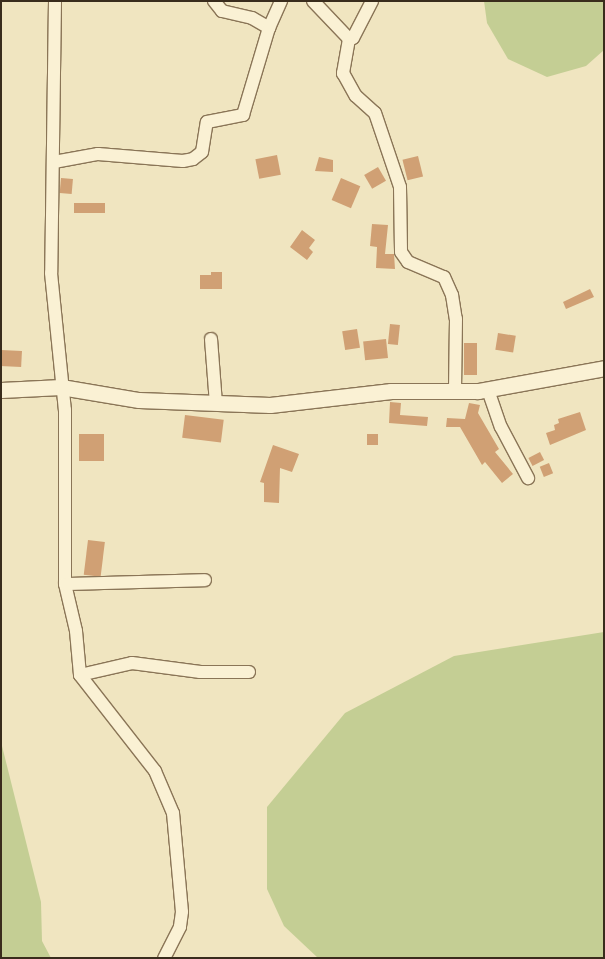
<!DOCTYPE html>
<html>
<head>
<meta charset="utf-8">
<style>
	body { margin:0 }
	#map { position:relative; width:605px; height:959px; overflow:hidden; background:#f0e5c0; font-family:"IBM Plex Serif",serif }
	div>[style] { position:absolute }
	.green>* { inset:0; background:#c4ce94 }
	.building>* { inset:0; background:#d0a074; transform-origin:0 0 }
	.roads { filter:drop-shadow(1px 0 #8a7557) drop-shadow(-1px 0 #8a7557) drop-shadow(0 1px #8a7557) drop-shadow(0 -1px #8a7557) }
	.minor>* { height:12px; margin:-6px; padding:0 6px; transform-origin:6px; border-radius:6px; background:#faf1d4 }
	.tertiary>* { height:15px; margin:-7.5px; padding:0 7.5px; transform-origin:7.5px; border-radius:7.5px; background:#faf1d4 }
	span { translate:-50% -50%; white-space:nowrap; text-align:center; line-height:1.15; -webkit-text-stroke:4px #f7eed0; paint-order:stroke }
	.frame { position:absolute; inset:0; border:2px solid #392c1c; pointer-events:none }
</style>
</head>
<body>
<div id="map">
	<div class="green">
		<div style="clip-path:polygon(484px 1px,604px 1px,604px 50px,586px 66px,547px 77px,508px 59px,487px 23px)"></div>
		<div style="clip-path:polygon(604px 632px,604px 958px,318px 958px,284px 926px,267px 889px,267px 807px,345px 713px,454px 656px)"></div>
		<div style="clip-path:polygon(1px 742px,41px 902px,42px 941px,51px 958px,1px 958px)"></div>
	</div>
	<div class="building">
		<div style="left:277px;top:155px;width:20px;height:22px;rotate:79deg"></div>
		<div style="left:418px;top:156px;width:21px;height:16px;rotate:76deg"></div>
		<div style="clip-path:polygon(319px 157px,333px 160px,333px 172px,315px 171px)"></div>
		<div style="left:378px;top:167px;width:16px;height:16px;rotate:60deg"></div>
		<div style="left:61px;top:178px;width:12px;height:15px;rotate:5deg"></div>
		<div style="left:341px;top:178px;width:21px;height:24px;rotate:23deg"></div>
		<div style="left:74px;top:203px;width:31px;height:10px"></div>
		<div style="clip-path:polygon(372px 224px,388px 225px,385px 254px,394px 254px,395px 269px,376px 268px,377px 247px,370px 246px)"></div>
		<div style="clip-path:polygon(302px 230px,315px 240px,309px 248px,313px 252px,307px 260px,290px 247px)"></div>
		<div style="clip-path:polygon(211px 272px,222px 272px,222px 289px,200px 289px,200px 275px,211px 275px)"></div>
		<div style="clip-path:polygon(590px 289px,594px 297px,566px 309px,563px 302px)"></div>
		<div style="left:390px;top:324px;width:10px;height:20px;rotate:6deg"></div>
		<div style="left:357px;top:329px;width:19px;height:15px;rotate:81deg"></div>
		<div style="left:498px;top:333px;width:18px;height:17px;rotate:9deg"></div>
		<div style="left:386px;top:339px;width:19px;height:23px;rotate:84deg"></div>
		<div style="left:464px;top:343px;width:13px;height:32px"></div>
		<div style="left:1px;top:350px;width:21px;height:16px;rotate:3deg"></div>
		<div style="clip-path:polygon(390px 402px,401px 403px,400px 415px,428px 417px,427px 426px,389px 423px)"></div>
		<div style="clip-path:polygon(469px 403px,480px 405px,478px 413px,499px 449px,495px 452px,513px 474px,502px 483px,485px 462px,482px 465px,460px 427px,446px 427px,447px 418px,465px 419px)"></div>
		<div style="clip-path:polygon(580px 412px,586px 430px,550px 445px,546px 433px,555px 430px,554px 425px,559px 423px,558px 419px)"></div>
		<div style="left:185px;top:415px;width:39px;height:23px;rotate:7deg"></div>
		<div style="left:79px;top:434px;width:25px;height:27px"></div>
		<div style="left:367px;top:434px;width:11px;height:11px"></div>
		<div style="clip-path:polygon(273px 445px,299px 454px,292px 472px,280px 468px,279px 503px,264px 502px,264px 483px,260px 482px)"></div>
		<div style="left:540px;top:452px;width:9px;height:13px;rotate:63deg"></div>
		<div style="left:549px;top:463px;width:11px;height:10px;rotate:68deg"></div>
		<div style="left:88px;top:540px;width:17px;height:35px;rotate:7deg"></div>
	</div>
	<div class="roads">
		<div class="minor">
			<div style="left:55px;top:1px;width:272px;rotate:90.8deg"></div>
			<div style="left:51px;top:273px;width:138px;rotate:84.2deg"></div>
			<div style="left:65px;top:410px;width:174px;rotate:90deg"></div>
			<div style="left:65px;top:584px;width:48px;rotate:76.8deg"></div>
			<div style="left:76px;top:631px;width:44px;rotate:84.8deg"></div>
			<div style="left:80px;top:675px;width:122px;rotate:52deg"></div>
			<div style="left:155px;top:771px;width:46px;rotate:66.8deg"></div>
			<div style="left:173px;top:813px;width:99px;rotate:84.8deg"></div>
			<div style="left:182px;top:912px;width:15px;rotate:98deg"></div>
			<div style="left:180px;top:927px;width:35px;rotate:117deg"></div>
			<div style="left:214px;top:1px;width:13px;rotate:51deg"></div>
			<div style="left:222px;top:11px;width:31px;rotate:13deg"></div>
			<div style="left:252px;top:18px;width:20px;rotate:30deg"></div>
			<div style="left:313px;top:1px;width:52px;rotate:46.5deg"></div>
			<div style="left:349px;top:39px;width:4px;rotate:-14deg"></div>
			<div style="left:353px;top:38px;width:42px;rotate:-62.8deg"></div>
			<div style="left:349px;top:39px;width:35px;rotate:100deg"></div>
			<div style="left:343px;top:73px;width:26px;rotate:61deg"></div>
			<div style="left:356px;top:96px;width:25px;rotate:42deg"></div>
			<div style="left:375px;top:113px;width:78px;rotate:71.3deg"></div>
			<div style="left:400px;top:187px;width:65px;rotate:89.1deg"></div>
			<div style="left:401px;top:252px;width:12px;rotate:55deg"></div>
			<div style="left:408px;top:262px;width:39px;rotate:23deg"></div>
			<div style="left:444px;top:277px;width:20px;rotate:66deg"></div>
			<div style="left:452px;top:295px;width:24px;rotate:81deg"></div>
			<div style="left:456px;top:319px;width:73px;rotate:90.8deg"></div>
			<div style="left:54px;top:162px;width:45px;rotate:-10.3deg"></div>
			<div style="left:98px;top:154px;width:85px;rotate:4.7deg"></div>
			<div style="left:183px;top:161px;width:10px;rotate:-11deg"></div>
			<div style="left:193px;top:159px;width:11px;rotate:-38deg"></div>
			<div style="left:202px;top:152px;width:30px;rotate:-81deg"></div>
			<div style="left:207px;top:122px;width:37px;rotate:-11deg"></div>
			<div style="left:243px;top:115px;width:91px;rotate:-73.4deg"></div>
			<div style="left:269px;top:28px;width:30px;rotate:-66deg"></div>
			<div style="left:211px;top:339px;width:65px;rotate:85.6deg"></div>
			<div style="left:488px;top:390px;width:39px;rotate:71deg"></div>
			<div style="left:501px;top:427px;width:58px;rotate:62.1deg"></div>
			<div style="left:65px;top:584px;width:140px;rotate:-1.6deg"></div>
			<div style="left:80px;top:675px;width:53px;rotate:-13deg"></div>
			<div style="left:132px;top:663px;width:69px;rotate:7.5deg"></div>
			<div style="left:200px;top:672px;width:49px"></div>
		</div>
		<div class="tertiary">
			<div style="left:1px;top:390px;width:60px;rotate:-2.9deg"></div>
			<div style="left:61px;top:387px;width:79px;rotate:9.5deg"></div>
			<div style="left:139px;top:400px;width:131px;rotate:2.2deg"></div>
			<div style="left:270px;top:405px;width:122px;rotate:-6.6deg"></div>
			<div style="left:391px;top:391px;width:87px"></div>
			<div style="left:478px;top:391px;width:128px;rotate:-10.3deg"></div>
		</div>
	</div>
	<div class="frame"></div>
</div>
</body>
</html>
